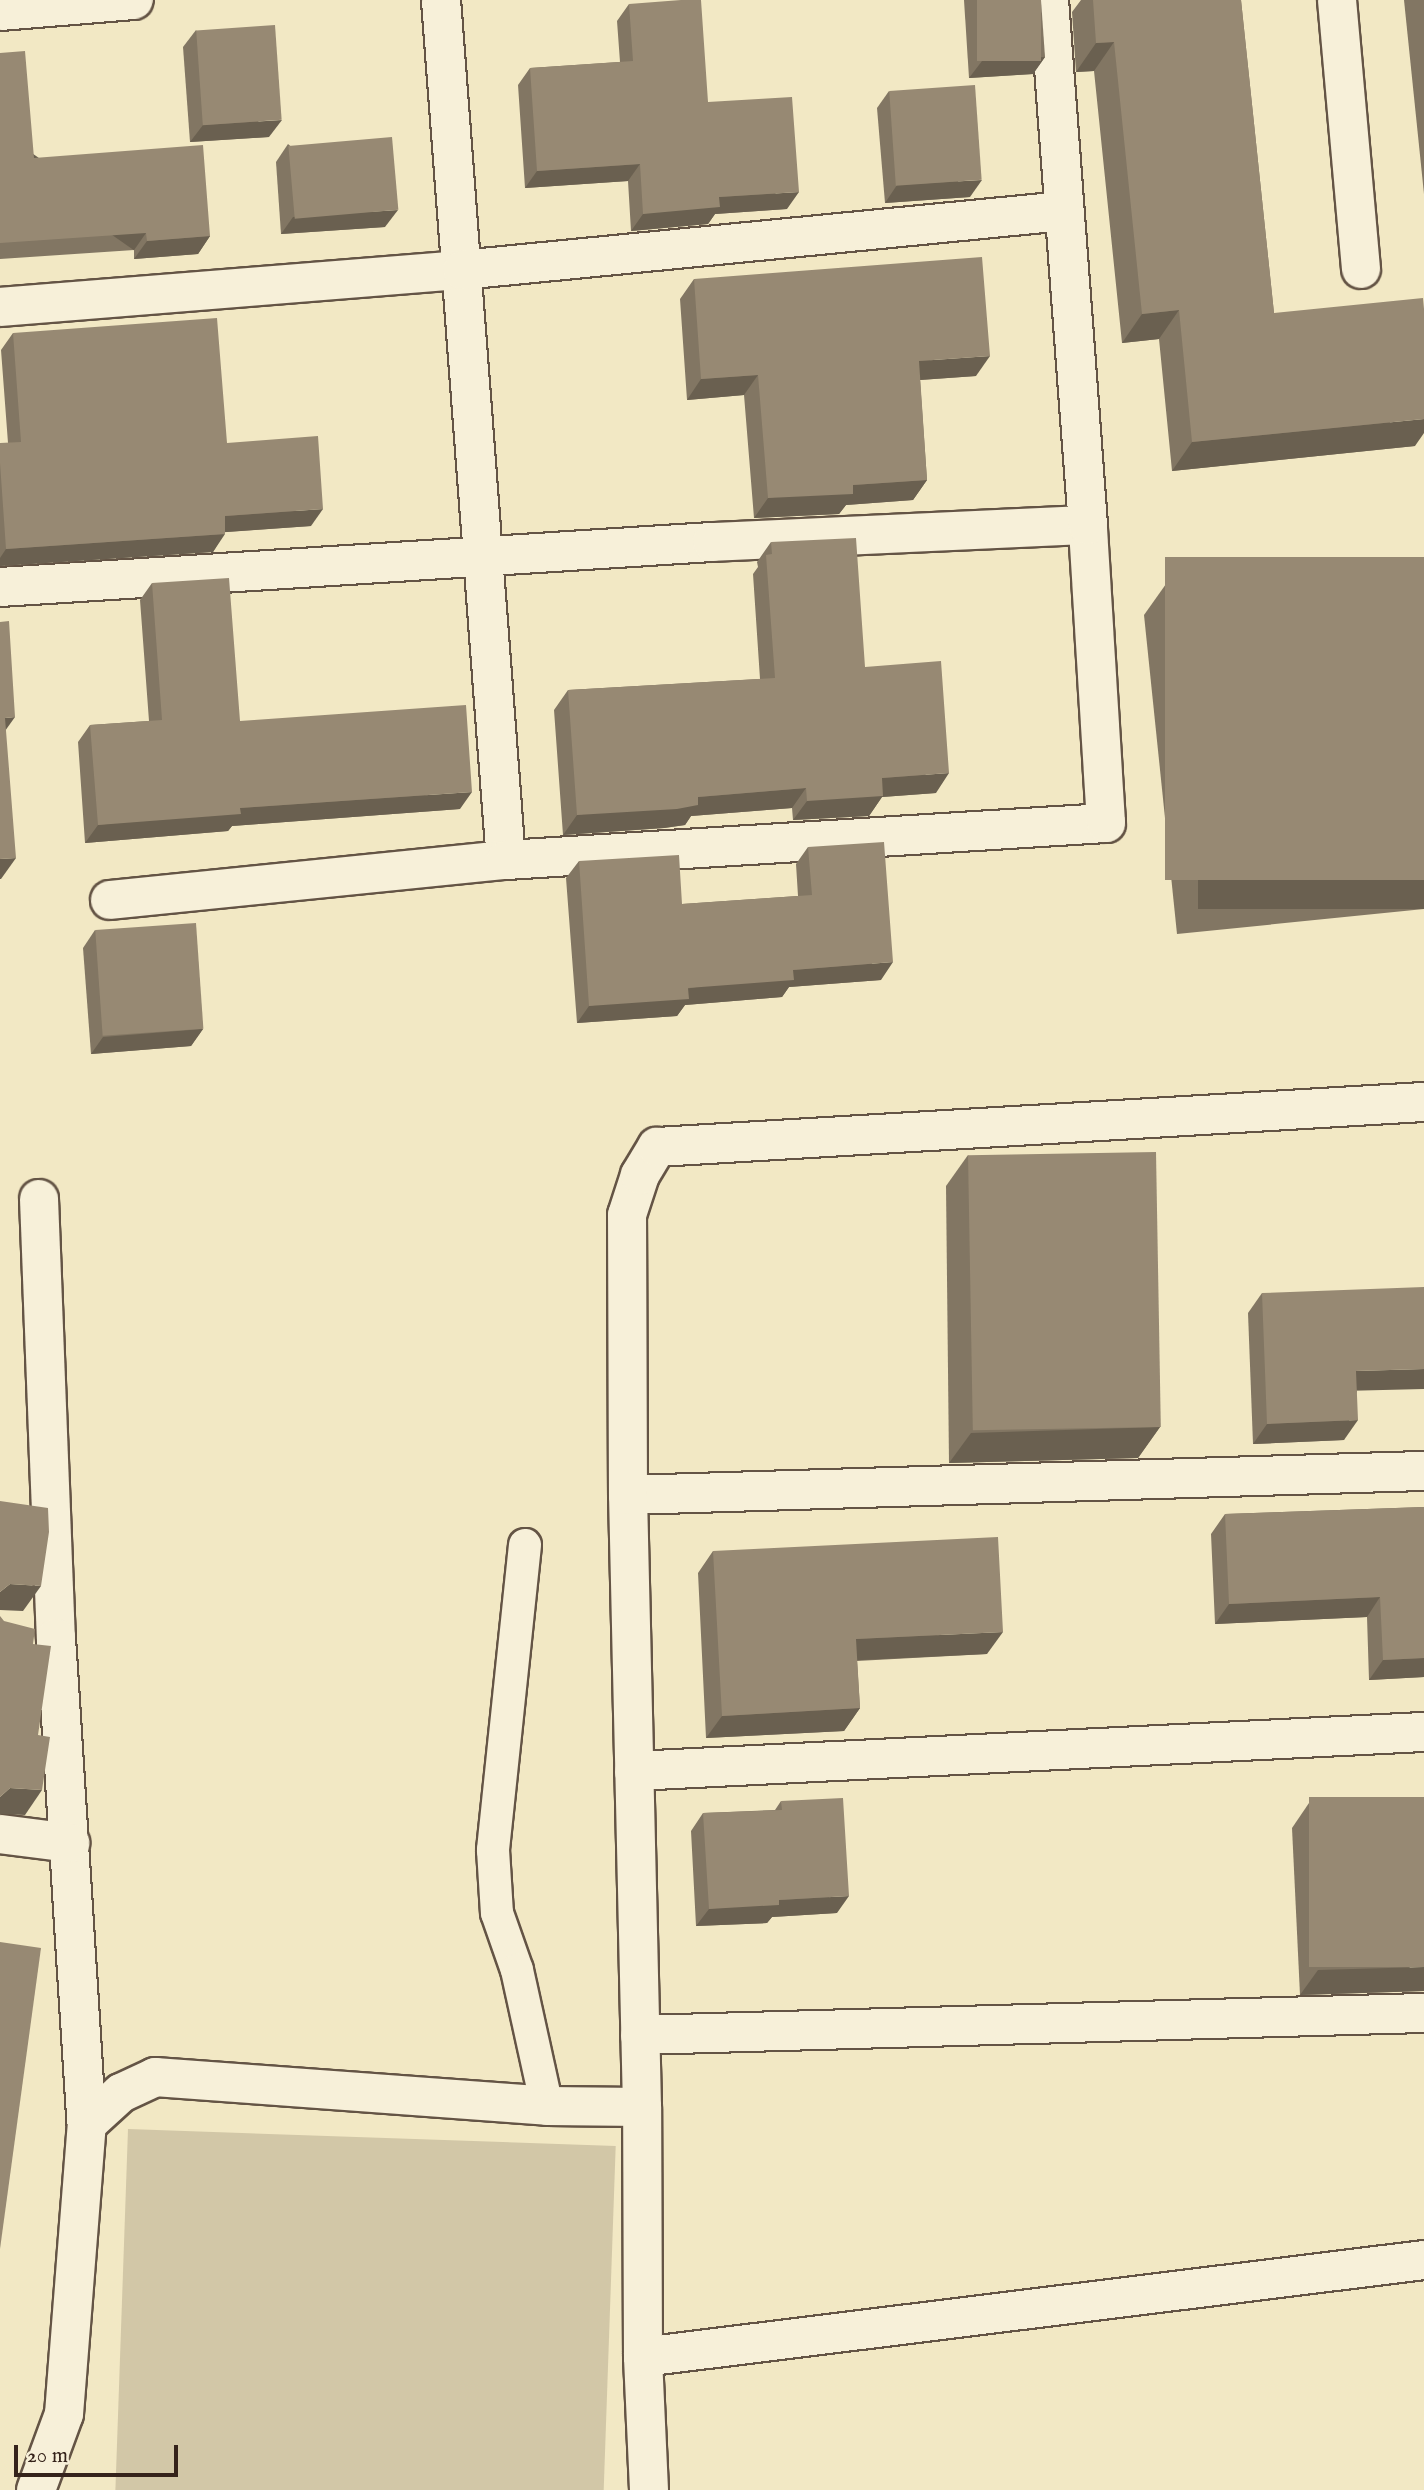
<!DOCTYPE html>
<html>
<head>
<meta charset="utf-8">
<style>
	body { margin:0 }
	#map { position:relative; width:1424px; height:2490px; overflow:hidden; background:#f2e8c4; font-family:"IM FELL English",serif }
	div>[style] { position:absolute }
	.green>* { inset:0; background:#d2c7a7; transform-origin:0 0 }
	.roads { filter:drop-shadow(2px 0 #645445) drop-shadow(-2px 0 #645445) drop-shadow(0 2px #645445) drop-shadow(0 -2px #645445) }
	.lane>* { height:32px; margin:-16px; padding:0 16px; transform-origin:16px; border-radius:16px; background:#f7f0d9 }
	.street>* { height:38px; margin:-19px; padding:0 19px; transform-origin:19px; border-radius:19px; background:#f7f0d9 }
	.wall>* { inset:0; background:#827663 }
	.shaded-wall>* { inset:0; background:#6a6050; transform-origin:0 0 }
	.building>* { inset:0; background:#978973; transform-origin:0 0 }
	span { translate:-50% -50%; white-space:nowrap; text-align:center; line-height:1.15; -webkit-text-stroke:7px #f7f0d9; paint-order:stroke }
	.scale { position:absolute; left:14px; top:2445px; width:164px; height:32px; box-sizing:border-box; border:4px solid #35231b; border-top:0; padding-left:9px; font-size:21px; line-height:24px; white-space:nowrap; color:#35231b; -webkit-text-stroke:5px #f7f0d9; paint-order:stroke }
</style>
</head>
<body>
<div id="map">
	<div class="green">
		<div style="left:128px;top:2129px;width:488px;height:362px;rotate:2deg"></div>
	</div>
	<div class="roads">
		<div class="lane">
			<div style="left:525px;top:1545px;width:307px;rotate:96deg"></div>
			<div style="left:493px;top:1850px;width:63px;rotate:86.4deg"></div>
			<div style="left:497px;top:1913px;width:60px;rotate:70.7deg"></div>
			<div style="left:517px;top:1970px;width:139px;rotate:77.6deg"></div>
		</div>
		<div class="street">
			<div style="left:441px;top:0;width:862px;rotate:85.68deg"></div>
			<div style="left:1337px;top:0;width:270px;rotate:84.9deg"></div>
			<div style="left:0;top:11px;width:134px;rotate:-4.7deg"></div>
			<div style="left:0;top:307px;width:463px;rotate:-4.6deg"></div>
			<div style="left:462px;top:270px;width:605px;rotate:-5.6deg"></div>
			<div style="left:0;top:587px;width:713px;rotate:-3.62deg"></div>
			<div style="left:712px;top:542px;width:376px;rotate:-2.6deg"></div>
			<div style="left:110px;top:900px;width:398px;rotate:-5.8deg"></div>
			<div style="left:506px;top:860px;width:601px;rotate:-3.53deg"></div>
			<div style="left:1106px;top:823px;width:299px;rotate:-93.5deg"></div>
			<div style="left:1088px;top:525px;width:526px;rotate:-94.25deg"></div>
			<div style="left:39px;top:1199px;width:439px;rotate:87.8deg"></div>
			<div style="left:56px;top:1638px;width:487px;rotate:86.4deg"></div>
			<div style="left:628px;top:1495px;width:796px;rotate:-1.73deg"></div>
			<div style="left:634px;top:1771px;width:791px;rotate:-2.83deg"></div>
			<div style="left:0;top:1834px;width:71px;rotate:7.3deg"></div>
			<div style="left:640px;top:2035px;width:784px;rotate:-1.61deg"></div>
			<div style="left:643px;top:2357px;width:787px;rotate:-7.08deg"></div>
			<div style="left:36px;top:2490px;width:81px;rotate:-69.8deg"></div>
			<div style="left:64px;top:2414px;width:291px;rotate:-85.5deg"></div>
			<div style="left:87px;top:2124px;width:46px;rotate:-42.4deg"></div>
			<div style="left:121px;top:2093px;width:38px;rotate:-25deg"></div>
			<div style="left:155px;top:2077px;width:393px;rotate:4.2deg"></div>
			<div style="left:547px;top:2106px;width:95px;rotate:0.6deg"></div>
			<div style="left:649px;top:2490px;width:133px;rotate:-92.6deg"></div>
			<div style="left:643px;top:2357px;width:250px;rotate:-90.2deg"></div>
			<div style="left:642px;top:2107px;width:612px;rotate:-91.31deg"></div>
			<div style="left:628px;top:1495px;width:280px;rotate:-90.2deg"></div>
			<div style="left:627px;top:1215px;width:42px;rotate:-72deg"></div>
			<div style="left:640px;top:1175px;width:33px;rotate:-59deg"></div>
			<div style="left:657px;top:1147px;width:768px;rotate:-3.36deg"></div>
		</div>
	</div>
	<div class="wall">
		<div style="clip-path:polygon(964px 0,1041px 0,1045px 57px,1033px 74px,969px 78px)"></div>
		<div style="clip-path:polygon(1081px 0,1241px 0,1274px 313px,1415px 446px,1172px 471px,1159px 339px,1122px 343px,1094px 71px,1076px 72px,1072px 12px)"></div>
		<div style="clip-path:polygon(1404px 0,1424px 0,1424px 194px)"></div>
		<div style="clip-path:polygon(629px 4px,708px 102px,787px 209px,715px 214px,708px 224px,631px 231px,628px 181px,525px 188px,518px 85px,530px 68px,620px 62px,617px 21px)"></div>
		<div style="clip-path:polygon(196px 30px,269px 137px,190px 142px,183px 47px)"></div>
		<div style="clip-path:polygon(0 53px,34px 158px,210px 236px,198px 254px,134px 259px,134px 250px,0 259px)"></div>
		<div style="clip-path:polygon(889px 91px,970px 197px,885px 203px,877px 108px)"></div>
		<div style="clip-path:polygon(288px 144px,385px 227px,281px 234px,276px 162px)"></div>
		<div style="clip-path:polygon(694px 279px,976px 376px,920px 380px,927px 480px,913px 500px,846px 505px,839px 514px,754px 518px,744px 395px,687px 400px,680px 299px)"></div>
		<div style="clip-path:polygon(13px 333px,227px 443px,311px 526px,225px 532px,213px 552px,0 566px,0 443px,8px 443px,1px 350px)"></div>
		<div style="clip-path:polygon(771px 542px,865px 667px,936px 793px,882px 797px,869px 816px,793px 820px,792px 808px,691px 816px,685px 825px,664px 828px,563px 835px,554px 710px,568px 690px,760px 679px,753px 574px,758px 567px,757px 562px)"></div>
		<div style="clip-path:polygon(1424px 557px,1424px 909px,1177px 934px,1144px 615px,1166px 584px)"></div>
		<div style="clip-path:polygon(152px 583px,240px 721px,460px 809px,232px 826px,228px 831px,85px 843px,78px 742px,90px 725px,149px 721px,140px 600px)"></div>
		<div style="clip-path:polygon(808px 847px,881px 980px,789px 987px,782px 997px,685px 1005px,677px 1016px,577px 1023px,566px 878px,579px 861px,682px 904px,798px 896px,796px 864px)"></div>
		<div style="clip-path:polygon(95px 930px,203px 1029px,191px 1046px,91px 1054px,83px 948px)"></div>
		<div style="clip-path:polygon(968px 1155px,1160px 1427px,1138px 1458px,949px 1463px,946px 1186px)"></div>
		<div style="clip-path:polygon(1262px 1293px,1357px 1391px,1344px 1440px,1253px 1444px,1248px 1313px)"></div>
		<div style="clip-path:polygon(1424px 1507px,1424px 1677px,1369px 1680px,1367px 1617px,1215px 1624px,1211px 1534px,1225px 1514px)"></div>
		<div style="clip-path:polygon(713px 1551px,987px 1654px,857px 1661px,860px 1708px,844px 1731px,706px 1738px,698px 1573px)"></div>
		<div style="clip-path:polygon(781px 1801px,837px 1913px,772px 1917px,767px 1923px,696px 1926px,691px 1831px,703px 1813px,775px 1810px)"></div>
		<div style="clip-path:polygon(1309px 1803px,1424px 1991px,1300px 1995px,1292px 1828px)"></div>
	</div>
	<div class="shaded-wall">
		<div style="clip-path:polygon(1114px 42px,1094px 71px,1076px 72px,1096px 43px)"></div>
		<div style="clip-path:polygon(1045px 57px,1033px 74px,969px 78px,982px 61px)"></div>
		<div style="clip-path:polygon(282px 120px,269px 137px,190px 142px,203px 125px)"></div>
		<div style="clip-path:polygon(640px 164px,628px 181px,525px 188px,537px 171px)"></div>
		<div style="clip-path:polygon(982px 180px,970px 197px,885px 203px,897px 185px)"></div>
		<div style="clip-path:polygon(799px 192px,787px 209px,715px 214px,708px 224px,631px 231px,643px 214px,719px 197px)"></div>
		<div style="clip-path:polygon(398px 210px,385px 227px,281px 234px,293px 217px)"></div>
		<div style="left:146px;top:233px;width:21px;height:146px;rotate:125deg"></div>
		<div style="clip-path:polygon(210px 236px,198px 254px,134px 259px,147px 241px)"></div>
		<div style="clip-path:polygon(1179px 310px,1159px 339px,1122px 343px,1142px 314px)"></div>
		<div style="clip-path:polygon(990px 356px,976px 376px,905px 381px,919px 361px)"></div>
		<div style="clip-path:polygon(758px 375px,744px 395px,687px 400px,701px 379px)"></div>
		<div style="clip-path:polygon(1424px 419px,1424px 433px,1415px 446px,1172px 471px,1192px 442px)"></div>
		<div style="clip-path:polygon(927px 480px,913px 500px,846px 505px,839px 514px,754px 518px,768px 498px,853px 485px)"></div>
		<div style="clip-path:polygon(323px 509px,311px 526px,213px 533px,225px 516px)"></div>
		<div style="clip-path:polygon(225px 534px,213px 552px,0 566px,0 558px,6px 549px)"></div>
		<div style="clip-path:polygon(15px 717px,0 738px,5px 718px)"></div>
		<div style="clip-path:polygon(949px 773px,936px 793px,882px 797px,869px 816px,793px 820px,807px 801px,882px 778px)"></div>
		<div style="clip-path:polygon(806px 788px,792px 808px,691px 816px,685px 825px,664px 828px,563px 835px,577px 815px,698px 797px)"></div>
		<div style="clip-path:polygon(472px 792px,460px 809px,232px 826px,228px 831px,85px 843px,98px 825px,240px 808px)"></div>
		<div style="clip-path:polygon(16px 858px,1px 879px,0 879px,0 859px)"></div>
		<div style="left:1424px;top:880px;width:29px;height:226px;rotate:90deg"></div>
		<div style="clip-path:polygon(893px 962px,881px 980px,789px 987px,782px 997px,685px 1005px,677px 1016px,577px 1023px,589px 1006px,793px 970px)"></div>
		<div style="clip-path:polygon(203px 1029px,191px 1046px,91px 1054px,103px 1037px)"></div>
		<div style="clip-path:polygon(1424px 1369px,1424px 1389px,1342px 1391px,1356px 1371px)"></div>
		<div style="clip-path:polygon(1358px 1420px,1344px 1440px,1253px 1444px,1267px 1424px)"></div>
		<div style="clip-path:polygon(1160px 1427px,1138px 1458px,949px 1463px,971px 1433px)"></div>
		<div style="clip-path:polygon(10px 1584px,41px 1586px,23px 1611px,0 1610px,0 1592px)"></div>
		<div style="clip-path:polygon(1380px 1597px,1367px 1617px,1215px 1624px,1229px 1604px)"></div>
		<div style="clip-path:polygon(1003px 1632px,987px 1654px,841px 1661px,856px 1639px)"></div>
		<div style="clip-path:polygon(1424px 1658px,1424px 1677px,1369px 1680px,1383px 1660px)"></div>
		<div style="clip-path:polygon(860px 1708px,844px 1731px,706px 1738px,722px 1716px)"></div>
		<div style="clip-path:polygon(10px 1788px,42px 1790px,25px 1815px,0 1814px,0 1797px)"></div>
		<div style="clip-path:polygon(849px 1896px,837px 1913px,772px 1917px,767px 1923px,696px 1926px,709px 1909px,779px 1900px)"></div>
		<div style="clip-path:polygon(1424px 1967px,1424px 1991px,1300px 1995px,1318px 1970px)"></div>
	</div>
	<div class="building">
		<div style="clip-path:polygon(681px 0,701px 0,708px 102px,792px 97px,799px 192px,719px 197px,720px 207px,643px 214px,640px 164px,537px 171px,530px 68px,633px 61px,629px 4px)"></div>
		<div style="left:977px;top:0;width:64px;height:61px"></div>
		<div style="clip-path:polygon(1093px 0,1241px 0,1274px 313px,1423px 298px,1424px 309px,1424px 419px,1192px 442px,1179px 310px,1142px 314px,1114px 42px,1096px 43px)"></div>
		<div style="left:275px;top:25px;width:95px;height:79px;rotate:86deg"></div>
		<div style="clip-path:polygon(25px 51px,34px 158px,203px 145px,210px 236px,147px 241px,146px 233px,0 243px,0 53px)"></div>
		<div style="left:975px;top:85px;width:95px;height:86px;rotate:86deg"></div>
		<div style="left:392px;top:137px;width:73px;height:104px;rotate:85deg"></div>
		<div style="clip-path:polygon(982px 257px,990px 356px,919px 361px,927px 480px,853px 485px,853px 494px,768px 498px,758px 375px,701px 379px,694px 279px)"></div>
		<div style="clip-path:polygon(217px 318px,227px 443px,318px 436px,323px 509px,225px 516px,225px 534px,6px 549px,0 463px,0 443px,21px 442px,13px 333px)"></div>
		<div style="clip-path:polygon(856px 538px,865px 667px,941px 661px,949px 773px,882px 778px,883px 796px,807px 801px,806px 788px,698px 797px,698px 805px,677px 809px,577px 815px,568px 690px,775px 678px,766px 555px,772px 554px,771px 542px)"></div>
		<div style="left:1424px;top:557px;width:323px;height:259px;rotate:90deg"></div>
		<div style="clip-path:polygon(229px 578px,240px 721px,466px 705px,472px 792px,240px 808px,241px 814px,98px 825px,90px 725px,162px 720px,152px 583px)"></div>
		<div style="clip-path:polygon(9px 621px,15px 717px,5px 718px,16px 858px,0 859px,0 622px)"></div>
		<div style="clip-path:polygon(884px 842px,893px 962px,793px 970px,794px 980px,688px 988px,689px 999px,589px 1006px,579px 861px,679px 855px,682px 904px,812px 895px,808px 847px)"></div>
		<div style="left:196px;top:923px;width:106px;height:101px;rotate:86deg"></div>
		<div style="left:1156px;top:1152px;width:275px;height:188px;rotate:89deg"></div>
		<div style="clip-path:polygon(1424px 1287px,1424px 1369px,1356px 1371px,1358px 1420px,1267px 1424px,1262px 1293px)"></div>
		<div style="clip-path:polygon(0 1501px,48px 1508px,49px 1532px,41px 1586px,10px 1584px,0 1592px)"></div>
		<div style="clip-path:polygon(1424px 1507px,1424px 1658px,1383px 1660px,1380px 1597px,1229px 1604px,1225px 1514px)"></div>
		<div style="clip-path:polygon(998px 1537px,1003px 1632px,856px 1639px,860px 1708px,722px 1716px,713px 1551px)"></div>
		<div style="clip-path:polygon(0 1616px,4px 1621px,35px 1629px,33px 1644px,51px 1646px,38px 1735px,50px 1737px,42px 1790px,10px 1788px,0 1797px)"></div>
		<div style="left:1424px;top:1797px;width:170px;height:115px;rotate:90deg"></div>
		<div style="clip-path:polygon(843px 1798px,849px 1896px,779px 1900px,779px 1905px,709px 1909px,703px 1813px,782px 1810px,781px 1801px)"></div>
		<div style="clip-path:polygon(0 1942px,41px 1948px,0 2249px)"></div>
	</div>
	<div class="scale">20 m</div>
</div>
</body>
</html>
